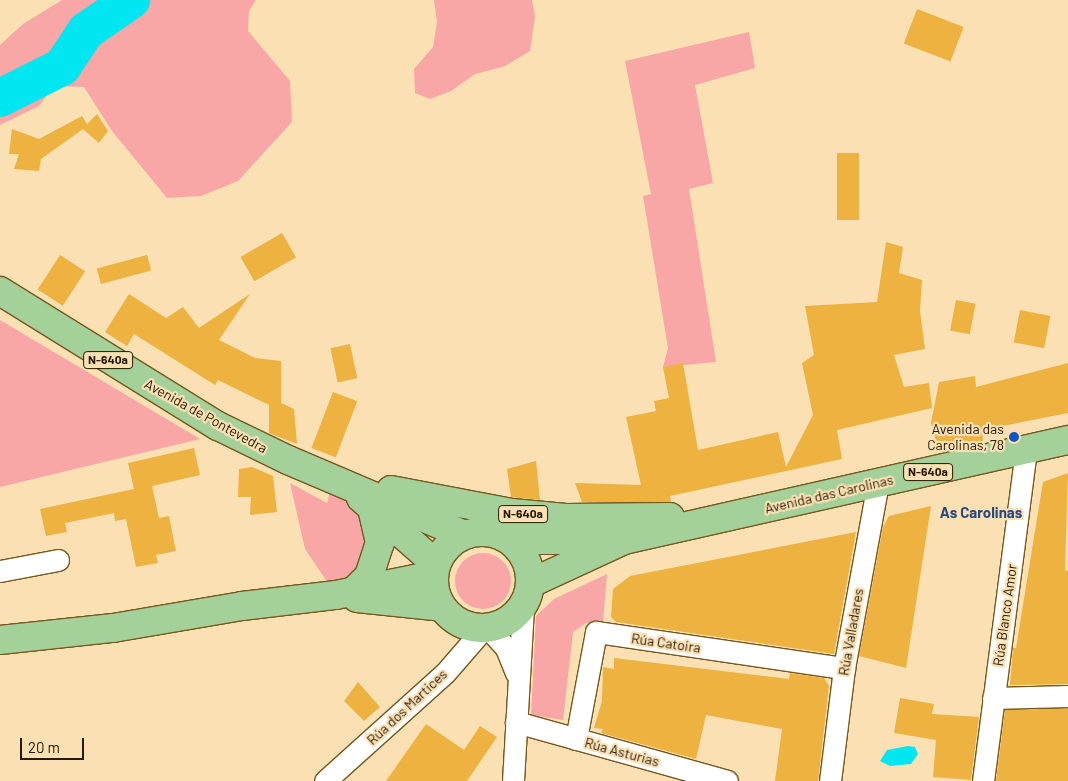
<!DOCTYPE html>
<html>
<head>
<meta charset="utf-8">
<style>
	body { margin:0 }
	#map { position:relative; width:1068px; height:781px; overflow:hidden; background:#fbe0b4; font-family:Barlow,sans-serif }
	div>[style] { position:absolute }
	.green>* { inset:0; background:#f9a6a6 }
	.round { border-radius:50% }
	.water>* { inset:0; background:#01e7f1 }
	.river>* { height:38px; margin:-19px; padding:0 19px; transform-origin:19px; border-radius:19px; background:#01e7f1 }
	.building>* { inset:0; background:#edb23f; transform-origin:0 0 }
	.roads { filter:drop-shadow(1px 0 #76571b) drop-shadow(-1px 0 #76571b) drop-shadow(0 1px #76571b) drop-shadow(0 -1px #76571b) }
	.minor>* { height:21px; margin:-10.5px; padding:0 10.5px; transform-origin:10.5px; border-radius:10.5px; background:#fff }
	.major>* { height:28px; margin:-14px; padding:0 14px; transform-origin:14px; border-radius:14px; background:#a4d09a }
	.major>.ring { margin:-14px; padding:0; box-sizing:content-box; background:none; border:28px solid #a4d09a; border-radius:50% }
	.dots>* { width:14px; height:14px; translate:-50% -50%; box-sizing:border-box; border:2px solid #fbe0b4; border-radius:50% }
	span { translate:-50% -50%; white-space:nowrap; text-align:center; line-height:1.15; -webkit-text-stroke:4.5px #fbe0b4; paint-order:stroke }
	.shield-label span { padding:1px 4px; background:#fbe0b4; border:1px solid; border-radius:4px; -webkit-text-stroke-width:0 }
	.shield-label { font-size:12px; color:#241801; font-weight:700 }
	.street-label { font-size:14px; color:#241801 }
	.poi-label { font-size:14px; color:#241801 }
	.right { translate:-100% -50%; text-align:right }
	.neighbourhood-label { font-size:15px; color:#27487f; font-weight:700 }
	.scale { position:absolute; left:20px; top:738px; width:64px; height:22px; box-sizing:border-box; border:2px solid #241801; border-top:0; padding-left:6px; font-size:15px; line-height:18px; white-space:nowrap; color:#241801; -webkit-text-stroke:4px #fbe0b4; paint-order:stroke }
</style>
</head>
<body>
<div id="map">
	<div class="green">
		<div style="clip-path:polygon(62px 0,256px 0,249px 11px,248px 31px,290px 81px,292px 122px,238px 181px,201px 196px,167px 198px,112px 131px,84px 87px,54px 86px,39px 106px,0 125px,0 45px,23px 24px)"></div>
		<div style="clip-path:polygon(434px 0,532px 0,535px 16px,530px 51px,505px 66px,475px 74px,451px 91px,430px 99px,415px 93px,414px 69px,433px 47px,437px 22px)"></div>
		<div style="clip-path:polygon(749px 32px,755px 68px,695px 85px,713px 183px,689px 189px,716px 362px,663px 367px,668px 348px,643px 196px,651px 194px,625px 61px)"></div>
		<div style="clip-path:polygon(0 320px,200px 439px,0 487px)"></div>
		<div style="clip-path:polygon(334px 477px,380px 543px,336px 595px,305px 549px,290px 483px,327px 503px)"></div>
		<div class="round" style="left:455px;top:553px;width:56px;height:56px"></div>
		<div style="clip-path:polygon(607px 574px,603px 622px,586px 623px,573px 632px,563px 720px,531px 715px,536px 616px,554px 599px)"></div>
	</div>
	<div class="water">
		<div style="clip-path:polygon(908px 746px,915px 747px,918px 754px,911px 764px,890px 766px,880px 761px,887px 750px)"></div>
	</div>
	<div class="river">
		<div style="left:0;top:98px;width:69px;rotate:-26.6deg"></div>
		<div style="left:62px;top:67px;width:43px;rotate:-56.3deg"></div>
		<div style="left:86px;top:31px;width:55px;rotate:-34.6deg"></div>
	</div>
	<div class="building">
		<div style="left:917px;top:9px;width:50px;height:37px;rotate:21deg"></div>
		<div style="clip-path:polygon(97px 114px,108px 131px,99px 143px,83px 129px,41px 159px,39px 171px,14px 169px,19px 154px,9px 154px,12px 129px,39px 139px,82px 116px,87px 124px)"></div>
		<div style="left:859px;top:153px;width:67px;height:22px;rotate:90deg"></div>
		<div style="left:282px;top:233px;width:28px;height:48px;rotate:60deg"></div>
		<div style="clip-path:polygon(886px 242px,903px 247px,899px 273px,922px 280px,920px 311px,925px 349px,894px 355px,904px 387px,929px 383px,932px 408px,837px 430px,842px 459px,670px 496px,671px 502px,582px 502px,575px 483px,641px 485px,626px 417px,656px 411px,654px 401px,669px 398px,663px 367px,683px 363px,698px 450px,778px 432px,786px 467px,813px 415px,802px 363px,814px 355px,805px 306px,877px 302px)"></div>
		<div style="left:60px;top:255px;width:30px;height:41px;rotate:33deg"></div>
		<div style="left:147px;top:255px;width:16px;height:52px;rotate:75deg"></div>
		<div style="clip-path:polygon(129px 294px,166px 318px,183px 307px,199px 328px,250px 294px,219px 340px,255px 358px,281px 361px,281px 403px,294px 409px,297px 444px,269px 433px,269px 405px,218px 380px,215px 385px,134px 334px,127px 346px,105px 332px)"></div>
		<div style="left:956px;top:300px;width:20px;height:31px;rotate:11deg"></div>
		<div style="left:1020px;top:310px;width:31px;height:33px;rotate:11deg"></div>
		<div style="left:350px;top:344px;width:35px;height:20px;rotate:78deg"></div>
		<div style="clip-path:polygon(1068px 363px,1068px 413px,982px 430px,983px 441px,939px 451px,931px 423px,939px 382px,975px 376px,976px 387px)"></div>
		<div style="left:333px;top:392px;width:26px;height:60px;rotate:21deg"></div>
		<div style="clip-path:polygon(194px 448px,200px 475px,152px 486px,159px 518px,169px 516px,176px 551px,156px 555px,158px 563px,136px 567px,126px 519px,115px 521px,114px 513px,65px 523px,67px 532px,46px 536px,40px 509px,134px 489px,128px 463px)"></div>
		<div style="clip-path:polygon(536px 461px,540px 500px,511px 497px,507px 469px)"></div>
		<div style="clip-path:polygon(252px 467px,273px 476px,277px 512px,250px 515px,251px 497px,238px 497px,239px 469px)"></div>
		<div style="clip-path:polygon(1068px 473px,1065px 570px,1068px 571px,1068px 684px,1010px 685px,1013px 648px,1016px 648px,1043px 482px)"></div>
		<div style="clip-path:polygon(931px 506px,906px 668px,859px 656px,883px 527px,889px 516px)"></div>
		<div style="clip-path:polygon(856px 532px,834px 654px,616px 622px,611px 617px,613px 589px,630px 576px)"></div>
		<div style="clip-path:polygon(614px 658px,789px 679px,790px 673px,824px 678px,829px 686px,818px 781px,775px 781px,782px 729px,706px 715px,696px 759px,601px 733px,603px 729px,594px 728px,602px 701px,603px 667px,614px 669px)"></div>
		<div style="clip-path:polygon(358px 682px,380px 707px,364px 721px,344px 701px)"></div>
		<div style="clip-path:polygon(900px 698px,934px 704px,932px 714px,979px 717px,971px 780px,933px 777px,936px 740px,894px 733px)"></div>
		<div style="clip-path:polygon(1068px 708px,1068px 781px,996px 781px,1005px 710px)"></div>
		<div style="clip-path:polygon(426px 724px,464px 750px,480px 726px,497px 737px,467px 781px,386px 781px)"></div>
	</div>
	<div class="roads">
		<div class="minor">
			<div style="left:0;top:571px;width:59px;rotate:-10.7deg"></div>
			<div style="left:488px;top:628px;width:27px;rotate:48deg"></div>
			<div style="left:506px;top:648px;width:27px;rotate:68deg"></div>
			<div style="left:993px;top:698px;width:75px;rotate:-1.5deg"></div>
			<div style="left:516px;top:722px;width:219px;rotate:15.6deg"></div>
			<div style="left:576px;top:739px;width:109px;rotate:-79.4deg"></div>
			<div style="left:596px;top:632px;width:251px;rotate:8.3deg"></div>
			<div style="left:325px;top:781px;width:161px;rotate:-42deg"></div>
			<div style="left:445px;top:673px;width:60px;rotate:-49.1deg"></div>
			<div style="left:513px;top:781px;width:175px;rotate:-86.7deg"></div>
			<div style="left:830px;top:781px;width:114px;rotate:-82.9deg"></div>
			<div style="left:844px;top:668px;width:188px;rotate:-79.6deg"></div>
			<div style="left:983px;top:781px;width:334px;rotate:-82.6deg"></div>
		</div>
		<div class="major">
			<div style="left:0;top:291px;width:256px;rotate:31.8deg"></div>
			<div style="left:218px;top:426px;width:78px;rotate:25.9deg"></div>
			<div style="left:288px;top:460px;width:192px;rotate:23deg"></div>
			<div style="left:391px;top:490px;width:123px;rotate:10.8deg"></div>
			<div style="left:512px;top:513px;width:54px;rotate:5.3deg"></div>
			<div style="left:566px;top:518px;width:104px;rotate:-0.6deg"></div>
			<div style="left:361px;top:498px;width:100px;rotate:41.3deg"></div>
			<div class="ring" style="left:434px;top:532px;width:68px;height:68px"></div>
			<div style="left:510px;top:540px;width:105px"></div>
			<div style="left:531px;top:583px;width:102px;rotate:-24.8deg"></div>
			<div style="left:624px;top:540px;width:455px;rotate:-12.7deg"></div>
			<div style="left:354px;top:591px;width:21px;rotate:-45deg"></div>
			<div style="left:369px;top:576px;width:35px;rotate:-72deg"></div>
			<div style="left:380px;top:543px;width:36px;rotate:-103deg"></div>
			<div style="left:357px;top:598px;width:85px;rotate:6deg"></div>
			<div style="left:0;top:640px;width:114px;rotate:-6.1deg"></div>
			<div style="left:113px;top:628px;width:131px;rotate:-9.7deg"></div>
			<div style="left:242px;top:606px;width:95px;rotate:-6.7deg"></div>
			<div style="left:336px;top:595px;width:100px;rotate:-11.5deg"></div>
		</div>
	</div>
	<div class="dots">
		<div style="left:1014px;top:437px;background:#1155c0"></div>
	</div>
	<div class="shield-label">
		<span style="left:108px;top:360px">N-640a</span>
		<span style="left:928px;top:472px">N-640a</span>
		<span style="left:523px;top:514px">N-640a</span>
	</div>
	<div class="street-label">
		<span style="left:206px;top:416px;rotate:29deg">Avenida de Pontevedra</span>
		<span style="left:829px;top:494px;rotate:-13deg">Avenida das Carolinas</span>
		<span style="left:1005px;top:615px;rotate:-82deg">Rúa Blanco Amor</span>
		<span style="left:851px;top:632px;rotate:-80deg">Rúa Valladares</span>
		<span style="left:666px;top:643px;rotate:8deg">Rúa Catoira</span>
		<span style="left:407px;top:707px;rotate:-43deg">Rúa dos Martices</span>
		<span style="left:622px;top:752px;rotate:15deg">Rúa Asturias</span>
	</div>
	<div class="poi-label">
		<span class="right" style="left:1004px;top:437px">Avenida das<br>Carolinas, 78</span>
	</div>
	<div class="neighbourhood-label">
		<span style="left:981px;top:513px">As Carolinas</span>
	</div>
	<div class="scale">20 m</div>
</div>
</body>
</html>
